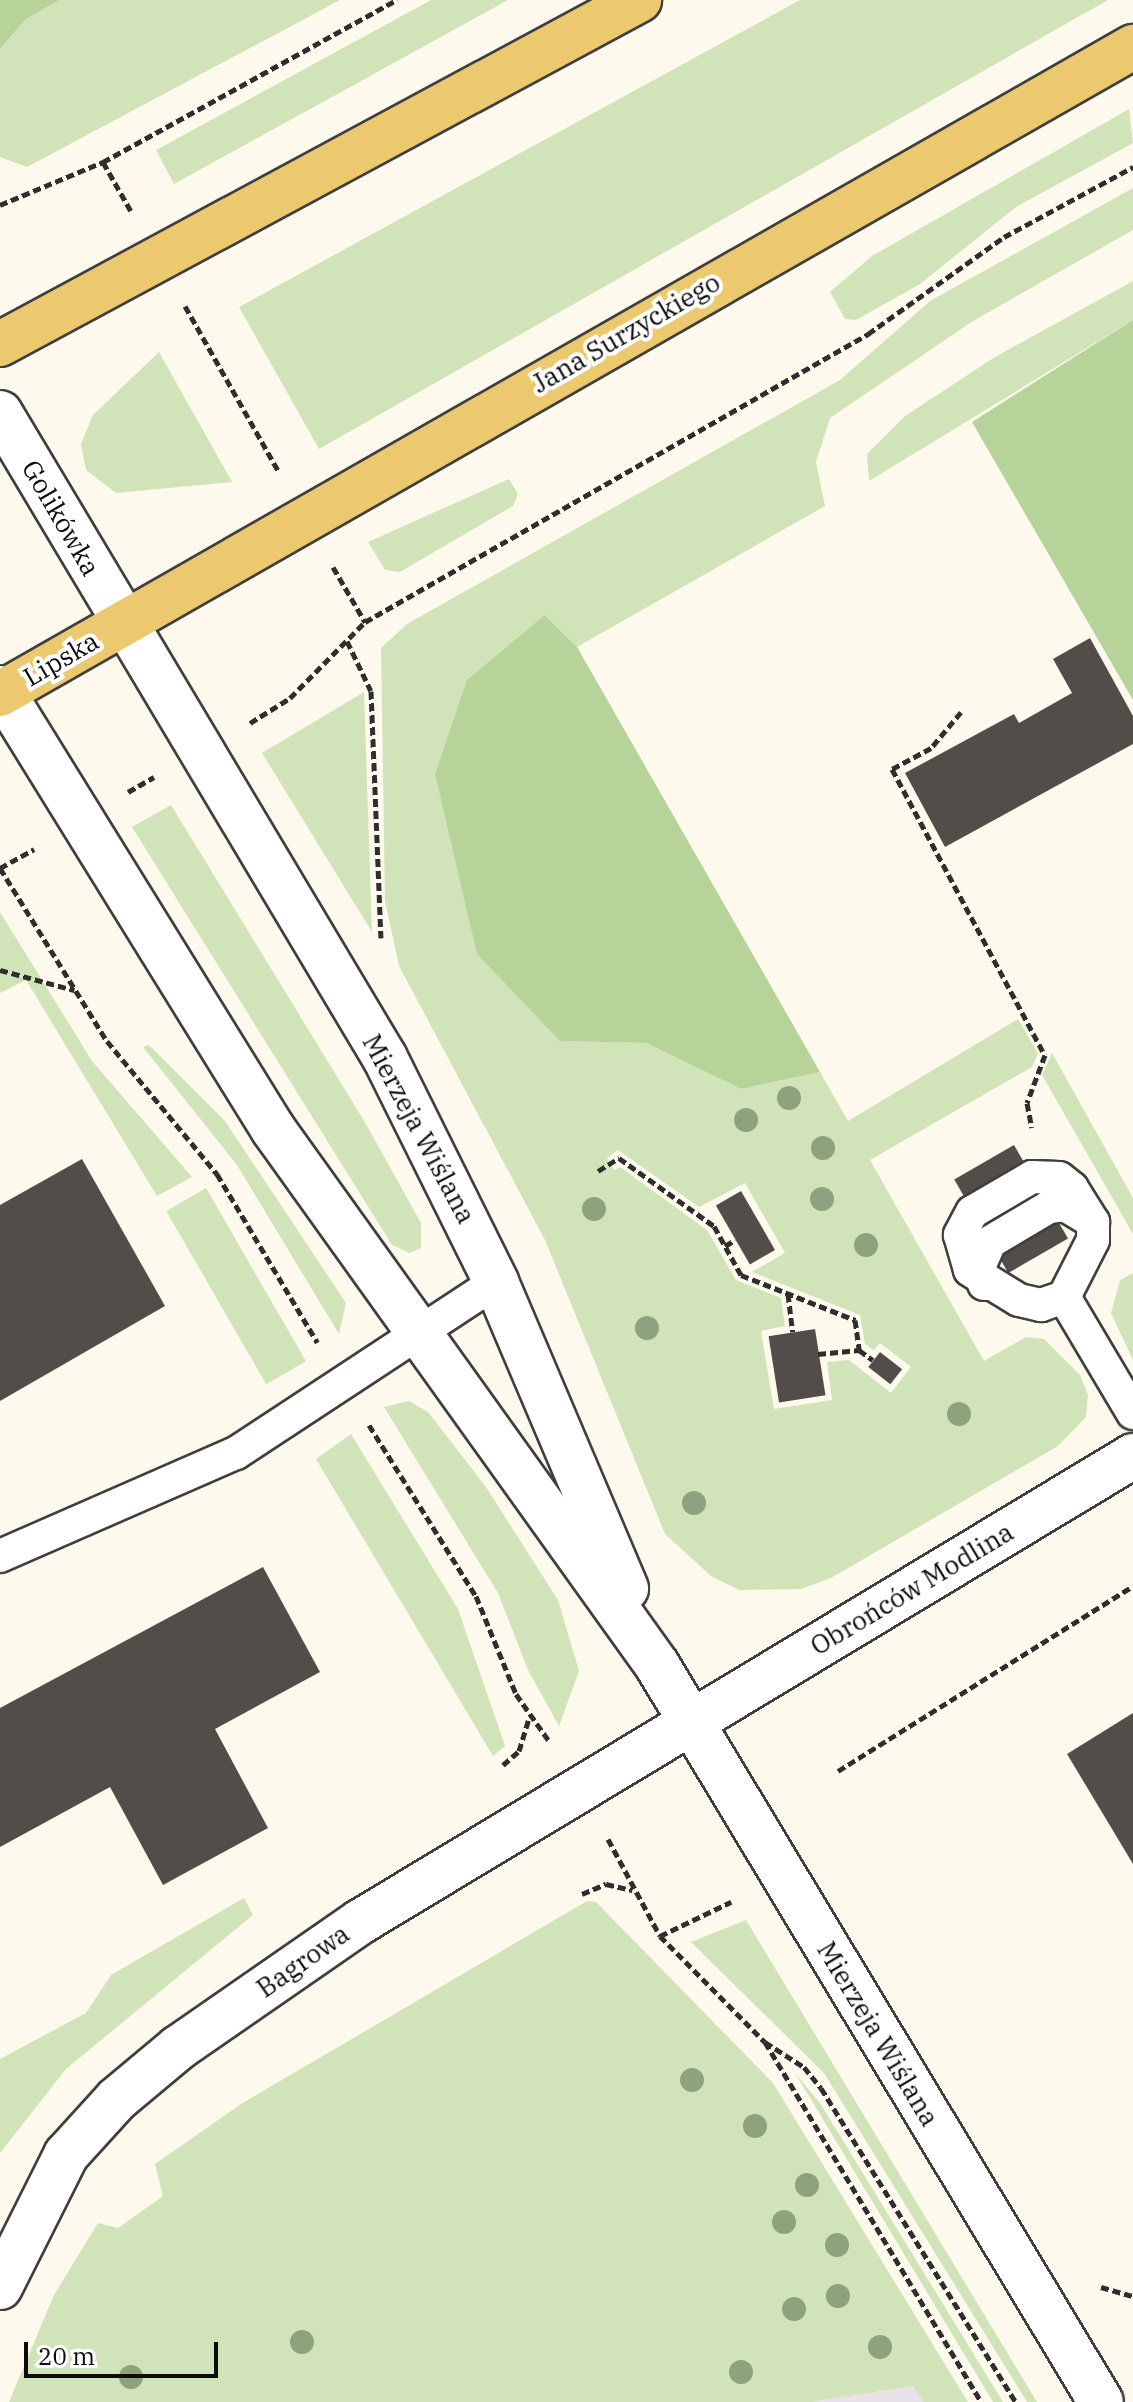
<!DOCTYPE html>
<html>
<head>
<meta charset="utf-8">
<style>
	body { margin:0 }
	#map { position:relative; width:1133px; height:2402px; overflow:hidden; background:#fdf9ec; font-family:"IBM Plex Serif",serif }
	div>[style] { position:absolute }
	.industrial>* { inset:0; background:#e9e1ea }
	.green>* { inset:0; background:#d1e4b9; transform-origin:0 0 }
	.forest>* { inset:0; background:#b6d49a }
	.building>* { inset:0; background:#534d49; transform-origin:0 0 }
	.path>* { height:5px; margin-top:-2.5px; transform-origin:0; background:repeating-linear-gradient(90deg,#2e2e2e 0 8px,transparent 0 12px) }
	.roads { filter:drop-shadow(2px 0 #3f3f3f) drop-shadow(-2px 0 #3f3f3f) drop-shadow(0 2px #3f3f3f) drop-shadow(0 -2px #3f3f3f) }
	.service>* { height:32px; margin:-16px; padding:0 16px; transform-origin:16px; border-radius:16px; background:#fff }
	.minor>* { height:44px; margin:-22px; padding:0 22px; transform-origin:22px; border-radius:22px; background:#fff }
	.primary>* { height:44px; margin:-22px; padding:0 22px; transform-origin:22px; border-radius:22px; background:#ecc96e }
	.trees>* { width:24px; height:24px; margin:-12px; border-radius:50%; background:#8da37d }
	span { translate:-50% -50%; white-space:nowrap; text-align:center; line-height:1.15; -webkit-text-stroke:8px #fff; paint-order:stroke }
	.street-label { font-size:26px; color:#0c0c0c }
	.scale { position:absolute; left:24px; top:2342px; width:194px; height:36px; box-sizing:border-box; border:4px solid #0c0c0c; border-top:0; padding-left:10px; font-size:24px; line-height:28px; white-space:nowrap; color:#0c0c0c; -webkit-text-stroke:6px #fff; paint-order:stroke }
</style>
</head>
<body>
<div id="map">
	<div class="industrial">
		<div style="clip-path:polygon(913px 2386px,923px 2402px,812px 2402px)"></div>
	</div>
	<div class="green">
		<div style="clip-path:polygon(59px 0,340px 0,27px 167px,0 157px,0 49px,25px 20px)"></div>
		<div style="clip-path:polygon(431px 0,508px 0,174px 184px,156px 150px)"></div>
		<div style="clip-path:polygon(800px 0,1108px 0,319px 449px,239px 307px)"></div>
		<div style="clip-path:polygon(1129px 109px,1133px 143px,1016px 207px,920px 284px,856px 320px,845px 319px,830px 292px,872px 256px)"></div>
		<div style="clip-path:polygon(evenodd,1133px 188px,1133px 230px,973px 321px,830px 418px,816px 462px,825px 506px,577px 647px,545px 615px,560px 1041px,646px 1043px,741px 1089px,820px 1072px,848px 1121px,1018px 1019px,1038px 1054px,1032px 1067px,870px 1160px,984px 1361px,1026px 1337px,1044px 1339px,1080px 1375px,1088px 1395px,1086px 1417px,1058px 1446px,831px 1578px,801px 1589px,739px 1590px,711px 1576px,665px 1534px,545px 1240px,399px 966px,385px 901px,381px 648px,407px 624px,840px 380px,930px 301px,1133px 188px,618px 1150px,699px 1207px,745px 1183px,785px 1253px,752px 1272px,860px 1315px,865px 1344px,874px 1350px,880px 1343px,911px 1367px,891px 1393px,849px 1360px,827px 1362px,832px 1400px,774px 1409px,761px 1331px,785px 1326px,781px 1298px,736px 1280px,707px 1230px,620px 1167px,614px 1170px,607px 1158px,618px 1150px)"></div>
		<div style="clip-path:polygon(1133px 281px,1133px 320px,869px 481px,867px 454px,905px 416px,995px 357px)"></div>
		<div style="clip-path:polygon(159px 352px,232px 482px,116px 493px,86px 470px,81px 444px,93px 415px)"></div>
		<div style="clip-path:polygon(509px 479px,518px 494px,513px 506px,400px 572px,385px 570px,368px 542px)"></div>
		<div style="clip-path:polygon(364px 692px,372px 932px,262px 753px)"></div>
		<div style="clip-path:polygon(171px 805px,366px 1124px,421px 1223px,421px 1248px,409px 1253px,392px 1245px,132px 827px)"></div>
		<div style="clip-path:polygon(0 912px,92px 1061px,192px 1177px,157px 1196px,26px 980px,0 993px)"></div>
		<div style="clip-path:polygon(149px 1045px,225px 1121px,346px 1303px,339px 1334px,237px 1165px,143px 1047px)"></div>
		<div style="clip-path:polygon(1052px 1053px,1133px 1198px,1133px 1234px,1042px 1075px)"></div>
		<div style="left:206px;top:1188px;width:200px;height:46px;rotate:60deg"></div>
		<div style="clip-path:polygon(1133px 1273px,1133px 1360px,1111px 1313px,1120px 1280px)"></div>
		<div style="clip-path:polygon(409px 1401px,428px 1412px,486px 1487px,558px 1600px,579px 1671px,559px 1726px,528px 1670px,498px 1593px,384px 1407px)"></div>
		<div style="clip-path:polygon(351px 1434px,458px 1609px,505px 1746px,493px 1756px,316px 1459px)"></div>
		<div style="clip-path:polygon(244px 1898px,253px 1915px,66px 2069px,0 2153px,0 2059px,86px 2013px,111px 1975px)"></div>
		<div style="clip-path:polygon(587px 1901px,596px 1902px,773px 2083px,968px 2402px,923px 2402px,913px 2386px,812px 2402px,9px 2402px,54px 2295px,98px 2223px,118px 2228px,163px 2196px,155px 2164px,241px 2104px)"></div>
		<div style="clip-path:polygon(746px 1920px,1037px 2402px,1027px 2402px,824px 2073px,691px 1942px)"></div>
		<div style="clip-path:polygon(795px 2073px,820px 2103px,1003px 2402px,993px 2402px)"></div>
	</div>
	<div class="forest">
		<div style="clip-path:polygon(0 0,59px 0,25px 20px,0 49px)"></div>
		<div style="clip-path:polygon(1133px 320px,1133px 700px,972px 422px)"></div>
		<div style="clip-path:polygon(545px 615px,577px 647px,820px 1072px,741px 1089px,646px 1043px,560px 1041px,477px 954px,435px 774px,467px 680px)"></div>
	</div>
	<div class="building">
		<div style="clip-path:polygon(1090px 638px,1133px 716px,1133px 744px,945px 847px,905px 773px,1014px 714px,1019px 723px,1072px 693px,1053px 659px)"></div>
		<div style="left:1014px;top:1145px;width:108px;height:69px;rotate:60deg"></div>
		<div style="clip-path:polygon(82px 1159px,165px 1306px,0 1401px,0 1205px)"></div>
		<div style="left:741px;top:1191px;width:68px;height:29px;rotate:60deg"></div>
		<div style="left:815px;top:1329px;width:67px;height:47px;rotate:81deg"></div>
		<div style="left:880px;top:1352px;width:28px;height:19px;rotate:38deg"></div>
		<div style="clip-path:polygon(263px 1567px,320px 1672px,215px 1729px,268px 1828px,163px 1885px,110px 1787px,0 1847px,0 1708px)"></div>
		<div style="clip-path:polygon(1133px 1713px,1133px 1864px,1067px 1754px)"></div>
	</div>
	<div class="path">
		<div style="left:103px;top:162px;width:56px;rotate:60.3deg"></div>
		<div style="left:0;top:205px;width:112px;rotate:-22.7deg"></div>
		<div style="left:103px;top:162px;width:336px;rotate:-28.9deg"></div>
		<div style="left:185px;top:306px;width:191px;rotate:60.5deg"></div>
		<div style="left:333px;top:567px;width:64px;rotate:59.8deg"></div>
		<div style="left:347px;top:641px;width:55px;rotate:64.4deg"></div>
		<div style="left:371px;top:691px;width:247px;rotate:87.7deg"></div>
		<div style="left:961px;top:712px;width:47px;rotate:129.8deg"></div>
		<div style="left:931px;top:748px;width:44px;rotate:151.7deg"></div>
		<div style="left:892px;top:769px;width:324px;rotate:61.9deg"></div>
		<div style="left:1045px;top:1055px;width:51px;rotate:110.6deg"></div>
		<div style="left:1027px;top:1103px;width:25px;rotate:79deg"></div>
		<div style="left:250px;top:723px;width:47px;rotate:-32deg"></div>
		<div style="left:290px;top:698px;width:107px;rotate:-45.4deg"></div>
		<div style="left:365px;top:622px;width:580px;rotate:-29.79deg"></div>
		<div style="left:868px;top:334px;width:167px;rotate:-35.5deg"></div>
		<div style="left:1004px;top:237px;width:147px;rotate:-28.5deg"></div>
		<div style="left:128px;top:792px;width:30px;rotate:-30deg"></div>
		<div style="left:0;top:868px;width:203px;rotate:58.3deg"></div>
		<div style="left:107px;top:1041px;width:173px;rotate:50.4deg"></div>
		<div style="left:217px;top:1174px;width:196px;rotate:59.2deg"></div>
		<div style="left:0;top:868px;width:39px;rotate:-29deg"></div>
		<div style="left:0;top:970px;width:77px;rotate:15.1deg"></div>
		<div style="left:598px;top:1171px;width:25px;rotate:-32deg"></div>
		<div style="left:619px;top:1158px;width:117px;rotate:35.6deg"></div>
		<div style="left:714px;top:1226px;width:56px;rotate:61.1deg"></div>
		<div style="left:741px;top:1275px;width:123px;rotate:21.5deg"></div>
		<div style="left:855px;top:1320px;width:30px;rotate:82deg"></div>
		<div style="left:859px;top:1350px;width:17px;rotate:36deg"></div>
		<div style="left:725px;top:1246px;width:12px;rotate:-31deg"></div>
		<div style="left:788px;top:1294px;width:38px;rotate:83deg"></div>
		<div style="left:818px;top:1354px;width:41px;rotate:-5.6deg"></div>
		<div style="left:369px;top:1425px;width:202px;rotate:58deg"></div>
		<div style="left:476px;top:1596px;width:106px;rotate:67.8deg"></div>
		<div style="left:516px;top:1694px;width:57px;rotate:54.9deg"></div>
		<div style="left:503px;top:1765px;width:21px;rotate:-41deg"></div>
		<div style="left:519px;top:1751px;width:34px;rotate:-73deg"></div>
		<div style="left:838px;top:1771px;width:348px;rotate:-32.1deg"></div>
		<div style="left:608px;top:1839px;width:110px;rotate:61.8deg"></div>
		<div style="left:660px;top:1936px;width:149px;rotate:45.3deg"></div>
		<div style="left:765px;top:2042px;width:46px;rotate:32.7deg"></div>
		<div style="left:804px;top:2067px;width:27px;rotate:51deg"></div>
		<div style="left:821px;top:2088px;width:370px;rotate:58.2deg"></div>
		<div style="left:582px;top:1894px;width:26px;rotate:-23deg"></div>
		<div style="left:606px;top:1884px;width:27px;rotate:13deg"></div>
		<div style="left:660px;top:1936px;width:79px;rotate:-25.6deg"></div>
		<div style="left:765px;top:2042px;width:420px;rotate:59deg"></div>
		<div style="left:1101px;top:2287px;width:33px;rotate:16deg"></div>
	</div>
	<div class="roads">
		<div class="service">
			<div style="left:984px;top:1284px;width:18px;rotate:-106deg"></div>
			<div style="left:979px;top:1267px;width:27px;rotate:-66deg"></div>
			<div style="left:990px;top:1242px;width:69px;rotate:-30.7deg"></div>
			<div style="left:1049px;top:1207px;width:16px;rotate:-7deg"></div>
			<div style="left:1065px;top:1205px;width:33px;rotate:31deg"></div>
			<div style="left:1064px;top:1297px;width:64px;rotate:-63deg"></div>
			<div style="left:1093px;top:1240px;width:18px;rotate:-90deg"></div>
			<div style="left:1093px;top:1222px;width:40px;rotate:-122deg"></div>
			<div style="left:1072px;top:1188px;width:16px;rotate:-142deg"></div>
			<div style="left:1059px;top:1178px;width:27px;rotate:-178deg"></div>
			<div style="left:1032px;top:1177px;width:69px;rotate:149.7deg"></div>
			<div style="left:972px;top:1212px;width:26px;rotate:118deg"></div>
			<div style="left:960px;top:1235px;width:36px;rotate:74deg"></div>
			<div style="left:970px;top:1270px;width:57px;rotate:31.5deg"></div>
			<div style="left:1019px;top:1300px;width:23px;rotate:13deg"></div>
			<div style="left:1041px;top:1305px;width:24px;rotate:-19deg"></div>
			<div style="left:1064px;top:1297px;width:135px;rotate:59.3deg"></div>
			<div style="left:0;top:1556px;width:257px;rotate:-23.6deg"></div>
			<div style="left:236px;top:1453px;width:311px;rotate:-33.3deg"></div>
		</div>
		<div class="minor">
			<div style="left:0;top:413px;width:751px;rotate:59.17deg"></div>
			<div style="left:385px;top:1058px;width:250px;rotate:63.6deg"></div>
			<div style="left:496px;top:1282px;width:333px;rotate:67deg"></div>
			<div style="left:0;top:688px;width:519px;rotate:58.24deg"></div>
			<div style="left:273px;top:1129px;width:659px;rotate:54.38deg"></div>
			<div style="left:657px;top:1665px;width:860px;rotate:58.93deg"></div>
			<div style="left:0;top:2287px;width:148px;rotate:-63.4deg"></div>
			<div style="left:66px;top:2155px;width:76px;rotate:-47.7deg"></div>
			<div style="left:117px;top:2099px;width:80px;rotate:-39.9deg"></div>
			<div style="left:178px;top:2048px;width:221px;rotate:-34.7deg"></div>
			<div style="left:360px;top:1922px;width:903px;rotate:-31.08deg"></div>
		</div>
		<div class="primary">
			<div style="left:0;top:344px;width:726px;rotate:-28.3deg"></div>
			<div style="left:0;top:694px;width:1305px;rotate:-29.73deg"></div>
		</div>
	</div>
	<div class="trees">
		<div style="left:789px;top:1098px"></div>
		<div style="left:746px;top:1120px"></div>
		<div style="left:823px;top:1148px"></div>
		<div style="left:822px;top:1199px"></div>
		<div style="left:594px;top:1209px"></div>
		<div style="left:866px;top:1245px"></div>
		<div style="left:647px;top:1328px"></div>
		<div style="left:959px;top:1414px"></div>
		<div style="left:694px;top:1503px"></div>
		<div style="left:692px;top:2080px"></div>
		<div style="left:755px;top:2126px"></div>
		<div style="left:807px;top:2185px"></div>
		<div style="left:784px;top:2222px"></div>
		<div style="left:837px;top:2245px"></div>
		<div style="left:838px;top:2296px"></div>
		<div style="left:794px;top:2309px"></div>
		<div style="left:302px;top:2342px"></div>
		<div style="left:880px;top:2347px"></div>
		<div style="left:741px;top:2372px"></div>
		<div style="left:131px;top:2377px"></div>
	</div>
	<div class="street-label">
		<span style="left:626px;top:333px;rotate:-30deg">Jana Surzyckiego</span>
		<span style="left:61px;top:518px;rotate:60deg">Golikówka</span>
		<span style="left:61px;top:659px;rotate:-30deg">Lipska</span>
		<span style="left:419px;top:1129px;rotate:62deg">Mierzeja Wiślana</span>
		<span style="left:912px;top:1589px;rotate:-31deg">Obrońców Modlina</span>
		<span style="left:303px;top:1961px;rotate:-35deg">Bagrowa</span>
		<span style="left:878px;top:2034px;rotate:59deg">Mierzeja Wiślana</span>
	</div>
	<div class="scale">20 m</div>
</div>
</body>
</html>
